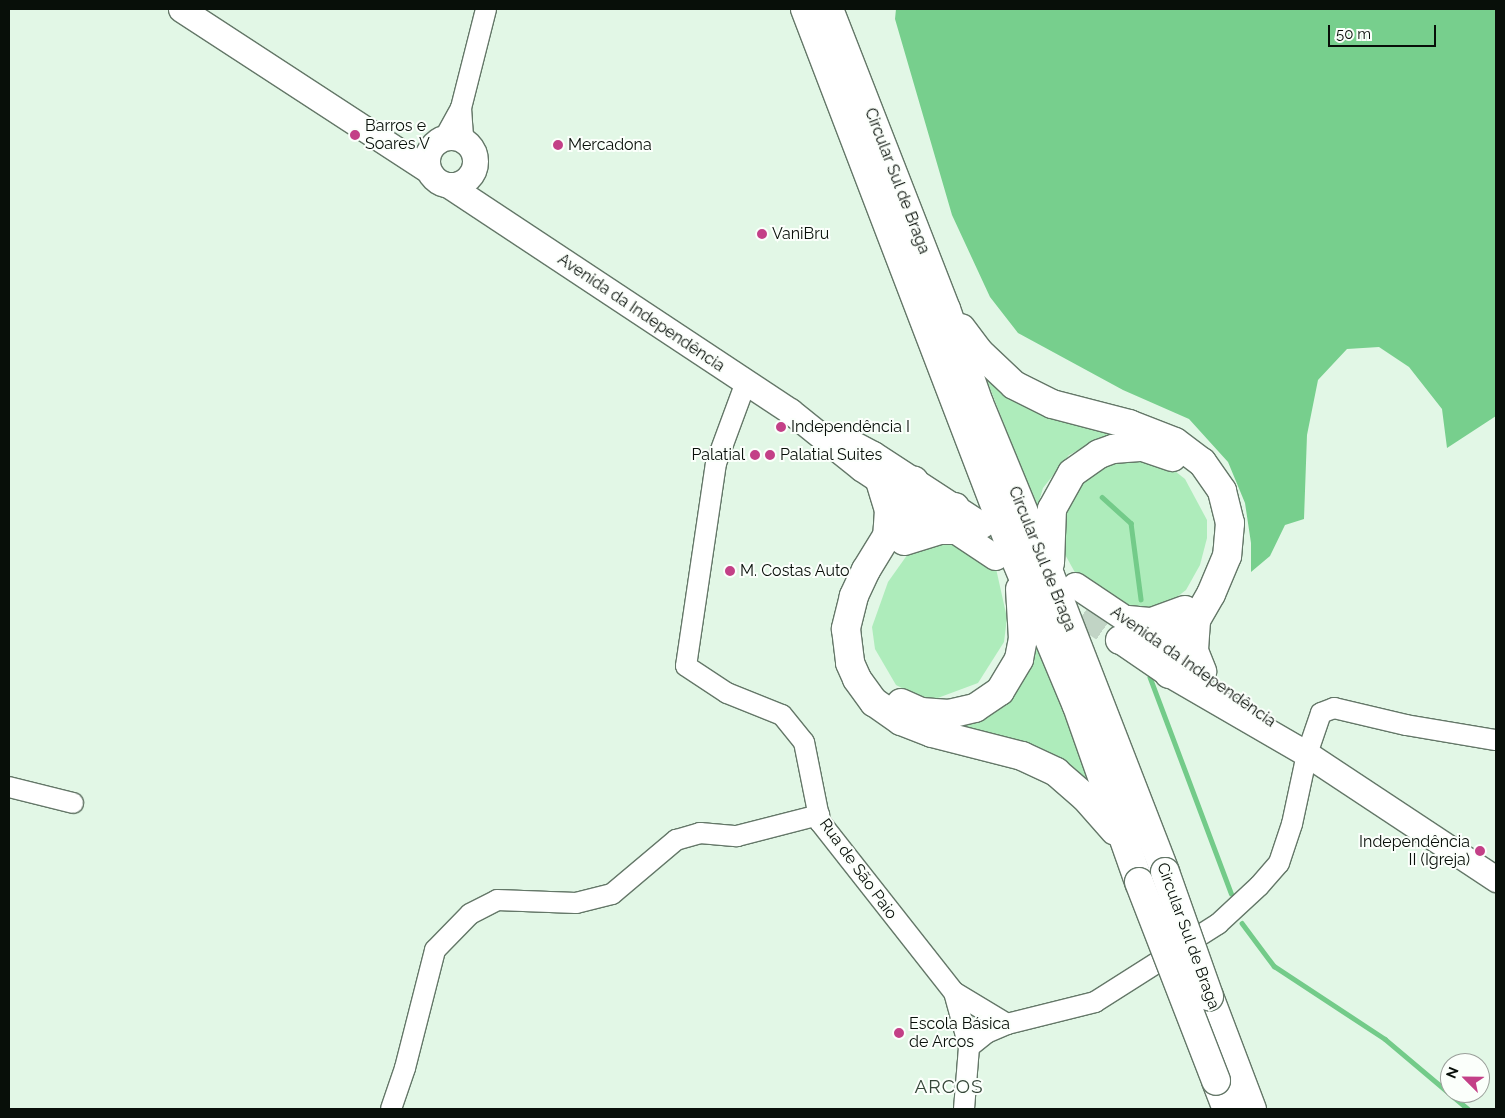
<!DOCTYPE html>
<html>
<head>
<meta charset="utf-8">
<style>
	body { margin:0 }
	#map { position:relative; width:1505px; height:1118px; overflow:hidden; background:#e2f7e6; font-family:Raleway,sans-serif }
	div>[style] { position:absolute }
	.green>* { inset:0; background:#aeecbb }
	.forest>* { inset:0; background:#77cf8d }
	.stream>* { height:4.5px; margin:-2.25px; padding:0 2.25px; transform-origin:2.25px; border-radius:2.25px; background:#73cb89 }
	.major-tunnel>* { height:25px; margin-top:-12.5px; transform-origin:0; background:repeating-linear-gradient(90deg,#c1d4c5 0 25px,transparent 0 37px) }
	.roads { filter:drop-shadow(1px 0 #647768) drop-shadow(-1px 0 #647768) drop-shadow(0 1px #647768) drop-shadow(0 -1px #647768) }
	.minor>* { height:20px; margin:-10px; padding:0 10px; transform-origin:10px; border-radius:10px; background:#fff }
	.major>* { height:25px; margin:-12.5px; padding:0 12.5px; transform-origin:12.5px; border-radius:12.5px; background:#fff }
	.major>.ring { margin:-12.5px; padding:0; box-sizing:content-box; background:none; border:25px solid #fff; border-radius:50% }
	.highway>* { height:28px; margin:-14px; padding:0 14px; transform-origin:14px; border-radius:14px; background:#fff }
	.bridges { filter:drop-shadow(1px 0 #647768) drop-shadow(-1px 0 #647768) drop-shadow(0 1px #647768) drop-shadow(0 -1px #647768) }
	.highway-bridge>* { height:28px; margin:-14px; padding:0 14px; transform-origin:14px; border-radius:14px; background:#fff }
	.dots>* { width:14px; height:14px; translate:-50% -50%; box-sizing:border-box; border:2px solid #fbfffb; border-radius:50% }
	span { translate:-50% -50%; white-space:nowrap; text-align:center; line-height:1.15; -webkit-text-stroke:4px #fbfffb; paint-order:stroke }
	.poi-label { font-size:16px; color:#080f09 }
	.left { translate:0 -50%; text-align:left }
	.right { translate:-100% -50%; text-align:right }
	.street-label { font-size:16px; color:#080f09 }
	.quarter-label { font-size:19px; color:#354638; letter-spacing:1px }
	.frame { position:absolute; inset:0; border:10px solid #080f09; pointer-events:none }
	.north { position:absolute; left:1440px; top:1053px; width:50px; height:50px; box-sizing:border-box; background:#fbfffb; border:1px solid #9a9f9a; border-radius:50%; rotate:293deg; font-size:14px; font-weight:700; line-height:20px; text-align:center; color:#080f09 }
	.north::after { content:''; display:block; margin:auto; width:18px; height:22px; background:#c34087; clip-path:polygon(50% 0,100% 100%,50% 72%,0 100%) }
	.scale { position:absolute; left:1328px; top:25px; width:108px; height:22px; box-sizing:border-box; border:2px solid #080f09; border-top:0; padding-left:6px; font-size:15px; line-height:18px; white-space:nowrap; color:#080f09; -webkit-text-stroke:4px #fbfffb; paint-order:stroke }
</style>
</head>
<body>
<div id="map">
	<div class="green">
		<div style="clip-path:polygon(982px 368px,1100px 425px,1122px 437px,1099px 439px,1069px 455px,1043px 488px,1037px 508px)"></div>
		<div style="clip-path:polygon(1111px 455px,1166px 464px,1185px 479px,1207px 520px,1207px 538px,1200px 565px,1186px 590px,1169px 603px,1148px 608px,1121px 605px,1077px 576px,1063px 551px,1059px 523px,1068px 490px)"></div>
		<div style="clip-path:polygon(949px 539px,995px 564px,1007px 618px,1004px 642px,978px 683px,935px 699px,915px 695px,896px 685px,875px 649px,872px 627px,888px 582px,910px 551px)"></div>
		<div style="clip-path:polygon(1034px 631px,1092px 787px,1031px 747px,998px 735px,940px 725px,967px 720px)"></div>
	</div>
	<div class="forest">
		<div style="clip-path:polygon(896px 9px,1496px 9px,1496px 416px,1447px 448px,1442px 409px,1409px 367px,1379px 347px,1347px 349px,1318px 380px,1307px 435px,1304px 519px,1285px 525px,1270px 556px,1251px 572px,1251px 543px,1245px 503px,1228px 462px,1189px 419px,1123px 390px,1018px 333px,990px 297px,952px 215px,895px 19px)"></div>
	</div>
	<div class="stream">
		<div style="left:1102px;top:497px;width:39px;rotate:42deg"></div>
		<div style="left:1131px;top:523px;width:77px;rotate:82.5deg"></div>
		<div style="left:1150px;top:677px;width:231px;rotate:69.4deg"></div>
		<div style="left:1242px;top:923px;width:54px;rotate:53.3deg"></div>
		<div style="left:1274px;top:966px;width:133px;rotate:33.3deg"></div>
		<div style="left:1385px;top:1039px;width:109px;rotate:40.1deg"></div>
	</div>
	<div class="major-tunnel">
		<div style="left:1052px;top:594px;width:82px;rotate:34.1deg"></div>
	</div>
	<div class="roads">
		<div class="minor">
			<div style="left:461px;top:108px;width:32px;rotate:86deg"></div>
			<div style="left:445px;top:137px;width:33px;rotate:-61deg"></div>
			<div style="left:461px;top:108px;width:102px;rotate:-75.8deg"></div>
			<div style="left:746px;top:382px;width:86px;rotate:110.3deg"></div>
			<div style="left:716px;top:463px;width:205px;rotate:98.4deg"></div>
			<div style="left:686px;top:666px;width:49px;rotate:33.4deg"></div>
			<div style="left:727px;top:693px;width:59px;rotate:21.8deg"></div>
			<div style="left:782px;top:715px;width:35px;rotate:51deg"></div>
			<div style="left:804px;top:742px;width:82px;rotate:78.7deg"></div>
			<div style="left:820px;top:822px;width:216px;rotate:51.8deg"></div>
			<div style="left:954px;top:992px;width:57px;rotate:74.7deg"></div>
			<div style="left:969px;top:1047px;width:62px;rotate:94.6deg"></div>
			<div style="left:9px;top:787px;width:66px;rotate:14deg"></div>
			<div style="left:954px;top:992px;width:62px;rotate:31.1deg"></div>
			<div style="left:969px;top:1047px;width:22px;rotate:-39deg"></div>
			<div style="left:986px;top:1033px;width:23px;rotate:-23deg"></div>
			<div style="left:1007px;top:1024px;width:91px;rotate:-14deg"></div>
			<div style="left:1095px;top:1002px;width:146px;rotate:-32.4deg"></div>
			<div style="left:1218px;top:924px;width:56px;rotate:-42.8deg"></div>
			<div style="left:1259px;top:886px;width:30px;rotate:-49deg"></div>
			<div style="left:1279px;top:863px;width:41px;rotate:-71.6deg"></div>
			<div style="left:1292px;top:824px;width:72px;rotate:-77.9deg"></div>
			<div style="left:1307px;top:754px;width:43px;rotate:-71.1deg"></div>
			<div style="left:1321px;top:713px;width:14px;rotate:-21deg"></div>
			<div style="left:1334px;top:708px;width:74px;rotate:13.3deg"></div>
			<div style="left:1406px;top:725px;width:91px;rotate:9.5deg"></div>
			<div style="left:391px;top:1109px;width:43px;rotate:-71.1deg"></div>
			<div style="left:405px;top:1068px;width:122px;rotate:-75.7deg"></div>
			<div style="left:435px;top:950px;width:50px;rotate:-45.8deg"></div>
			<div style="left:470px;top:914px;width:30px;rotate:-27deg"></div>
			<div style="left:497px;top:900px;width:79px;rotate:2.2deg"></div>
			<div style="left:576px;top:903px;width:37px;rotate:-14deg"></div>
			<div style="left:612px;top:894px;width:84px;rotate:-40.2deg"></div>
			<div style="left:676px;top:840px;width:25px;rotate:-16deg"></div>
			<div style="left:700px;top:833px;width:37px;rotate:5deg"></div>
			<div style="left:737px;top:836px;width:85px;rotate:-14.4deg"></div>
		</div>
		<div class="major">
			<div style="left:181px;top:9px;width:295px;rotate:33.1deg"></div>
			<div class="ring" style="left:427px;top:137px;width:23px;height:23px"></div>
			<div style="left:450px;top:186px;width:408px;rotate:33.5deg"></div>
			<div style="left:790px;top:411px;width:91px;rotate:38.8deg"></div>
			<div style="left:861px;top:468px;width:161px;rotate:33.6deg"></div>
			<div style="left:839px;top:436px;width:38px;rotate:28deg"></div>
			<div style="left:873px;top:454px;width:130px;rotate:33.1deg"></div>
			<div style="left:1075px;top:585px;width:83px;rotate:33.7deg"></div>
			<div style="left:1122px;top:642px;width:57px;rotate:34.2deg"></div>
			<div style="left:1169px;top:674px;width:160px;rotate:30.1deg"></div>
			<div style="left:1307px;top:754px;width:227px;rotate:33.5deg"></div>
		</div>
		<div class="highway">
			<div style="left:805px;top:9px;width:588px;rotate:69.07deg"></div>
			<div style="left:1015px;top:558px;width:160px;rotate:67.3deg"></div>
			<div style="left:1077px;top:706px;width:187px;rotate:70.6deg"></div>
			<div style="left:829px;top:9px;width:322px;rotate:68.7deg"></div>
			<div style="left:946px;top:309px;width:100px;rotate:70.7deg"></div>
			<div style="left:979px;top:403px;width:186px;rotate:67.6deg"></div>
			<div style="left:1050px;top:575px;width:318px;rotate:68.8deg"></div>
			<div style="left:961px;top:328px;width:30px;rotate:53deg"></div>
			<div style="left:979px;top:352px;width:48px;rotate:43.3deg"></div>
			<div style="left:1014px;top:385px;width:42px;rotate:26.6deg"></div>
			<div style="left:1052px;top:404px;width:80px;rotate:14.6deg"></div>
			<div style="left:1129px;top:424px;width:49px;rotate:21.4deg"></div>
			<div style="left:1175px;top:442px;width:34px;rotate:37deg"></div>
			<div style="left:1202px;top:462px;width:35px;rotate:55deg"></div>
			<div style="left:1222px;top:491px;width:33px;rotate:76deg"></div>
			<div style="left:1230px;top:523px;width:33px;rotate:95deg"></div>
			<div style="left:1227px;top:556px;width:41px;rotate:112.8deg"></div>
			<div style="left:1211px;top:594px;width:46px;rotate:119.9deg"></div>
			<div style="left:1188px;top:634px;width:13px;rotate:132deg"></div>
			<div style="left:1179px;top:644px;width:12px;rotate:166deg"></div>
			<div style="left:1167px;top:647px;width:15px;rotate:176deg"></div>
			<div style="left:1152px;top:648px;width:33px;rotate:-166deg"></div>
			<div style="left:880px;top:481px;width:30px;rotate:73deg"></div>
			<div style="left:889px;top:510px;width:26px;rotate:94deg"></div>
			<div style="left:955px;top:507px;width:24px;rotate:-171deg"></div>
			<div style="left:931px;top:503px;width:23px;rotate:165deg"></div>
			<div style="left:909px;top:509px;width:23px;rotate:133deg"></div>
			<div style="left:893px;top:526px;width:52px;rotate:121.5deg"></div>
			<div style="left:866px;top:570px;width:29px;rotate:115deg"></div>
			<div style="left:854px;top:596px;width:34px;rotate:104deg"></div>
			<div style="left:846px;top:629px;width:34px;rotate:83deg"></div>
			<div style="left:850px;top:663px;width:17px;rotate:66deg"></div>
			<div style="left:857px;top:679px;width:29px;rotate:54deg"></div>
			<div style="left:874px;top:702px;width:33px;rotate:35deg"></div>
			<div style="left:901px;top:721px;width:33px;rotate:21deg"></div>
			<div style="left:932px;top:733px;width:93px;rotate:14.3deg"></div>
			<div style="left:1022px;top:756px;width:38px;rotate:25deg"></div>
			<div style="left:1056px;top:772px;width:38px;rotate:41deg"></div>
			<div style="left:1085px;top:797px;width:45px;rotate:48.6deg"></div>
			<div style="left:914px;top:522px;width:18px;rotate:-74deg"></div>
			<div style="left:919px;top:505px;width:25px;rotate:-102deg"></div>
			<div style="left:904px;top:541px;width:38px;rotate:-17deg"></div>
			<div style="left:940px;top:530px;width:14px"></div>
			<div style="left:1050px;top:563px;width:54px;rotate:-87.9deg"></div>
			<div style="left:1052px;top:509px;width:41px;rotate:-60.9deg"></div>
			<div style="left:1072px;top:473px;width:33px;rotate:-35deg"></div>
			<div style="left:1099px;top:454px;width:15px;rotate:-20deg"></div>
			<div style="left:1113px;top:449px;width:30px;rotate:-4deg"></div>
			<div style="left:1143px;top:447px;width:31px;rotate:19deg"></div>
			<div style="left:1128px;top:620px;width:24px;rotate:5deg"></div>
			<div style="left:1152px;top:622px;width:35px;rotate:-20deg"></div>
			<div style="left:1196px;top:621px;width:30px;rotate:94deg"></div>
			<div style="left:1194px;top:651px;width:22px;rotate:68deg"></div>
			<div style="left:1169px;top:674px;width:27px;rotate:-94deg"></div>
			<div style="left:1167px;top:647px;width:18px;rotate:-71deg"></div>
			<div style="left:901px;top:703px;width:22px;rotate:24deg"></div>
			<div style="left:921px;top:712px;width:28px;rotate:4deg"></div>
			<div style="left:949px;top:714px;width:27px;rotate:-13deg"></div>
			<div style="left:975px;top:708px;width:30px;rotate:-34deg"></div>
			<div style="left:1000px;top:691px;width:37px;rotate:-59deg"></div>
			<div style="left:1019px;top:659px;width:20px;rotate:-79deg"></div>
			<div style="left:1023px;top:639px;width:50px;rotate:-93.4deg"></div>
			<div style="left:1209px;top:996px;width:121px;rotate:69.2deg"></div>
			<div style="left:1216px;top:1081px;width:30px;rotate:69deg"></div>
		</div>
	</div>
	<div class="bridges">
		<div class="highway-bridge">
			<div style="left:1165px;top:872px;width:132px;rotate:70.5deg"></div>
			<div style="left:1139px;top:882px;width:213px;rotate:68.8deg"></div>
		</div>
	</div>
	<div class="dots">
		<div style="left:355px;top:135px;background:#c34087"></div>
		<div style="left:558px;top:145px;background:#c34087"></div>
		<div style="left:762px;top:234px;background:#c34087"></div>
		<div style="left:781px;top:427px;background:#c34087"></div>
		<div style="left:755px;top:455px;background:#c34087"></div>
		<div style="left:770px;top:455px;background:#c34087"></div>
		<div style="left:730px;top:571px;background:#c34087"></div>
		<div style="left:1480px;top:851px;background:#c34087"></div>
		<div style="left:899px;top:1033px;background:#c34087"></div>
	</div>
	<div class="poi-label">
		<span class="left" style="left:365px;top:135px">Barros e<br>Soares V</span>
		<span class="left" style="left:568px;top:145px">Mercadona</span>
		<span class="left" style="left:772px;top:234px">VaniBru</span>
		<span class="left" style="left:791px;top:427px">Independência I</span>
		<span class="right" style="left:745px;top:455px">Palatial</span>
		<span class="left" style="left:780px;top:455px">Palatial Suites</span>
		<span class="left" style="left:740px;top:571px">M. Costas Auto</span>
		<span class="right" style="left:1470px;top:851px">Independência<br>II (Igreja)</span>
		<span class="left" style="left:909px;top:1033px">Escola Básica<br>de Arcos</span>
	</div>
	<div class="street-label">
		<span style="left:897px;top:181px;rotate:69deg">Circular Sul de Braga</span>
		<span style="left:641px;top:313px;rotate:34deg">Avenida da Independência</span>
		<span style="left:1042px;top:559px;rotate:68deg">Circular Sul de Braga</span>
		<span style="left:1193px;top:667px;rotate:35deg">Avenida da Independência</span>
		<span style="left:858px;top:869px;rotate:54deg">Rua de São Paio</span>
		<span style="left:1188px;top:936px;rotate:70deg">Circular Sul de Braga</span>
	</div>
	<div class="quarter-label">
		<span style="left:949px;top:1087px">ARCOS</span>
	</div>
	<div class="frame"></div>
	<div class="north">N</div>
	<div class="scale">50 m</div>
</div>
</body>
</html>
